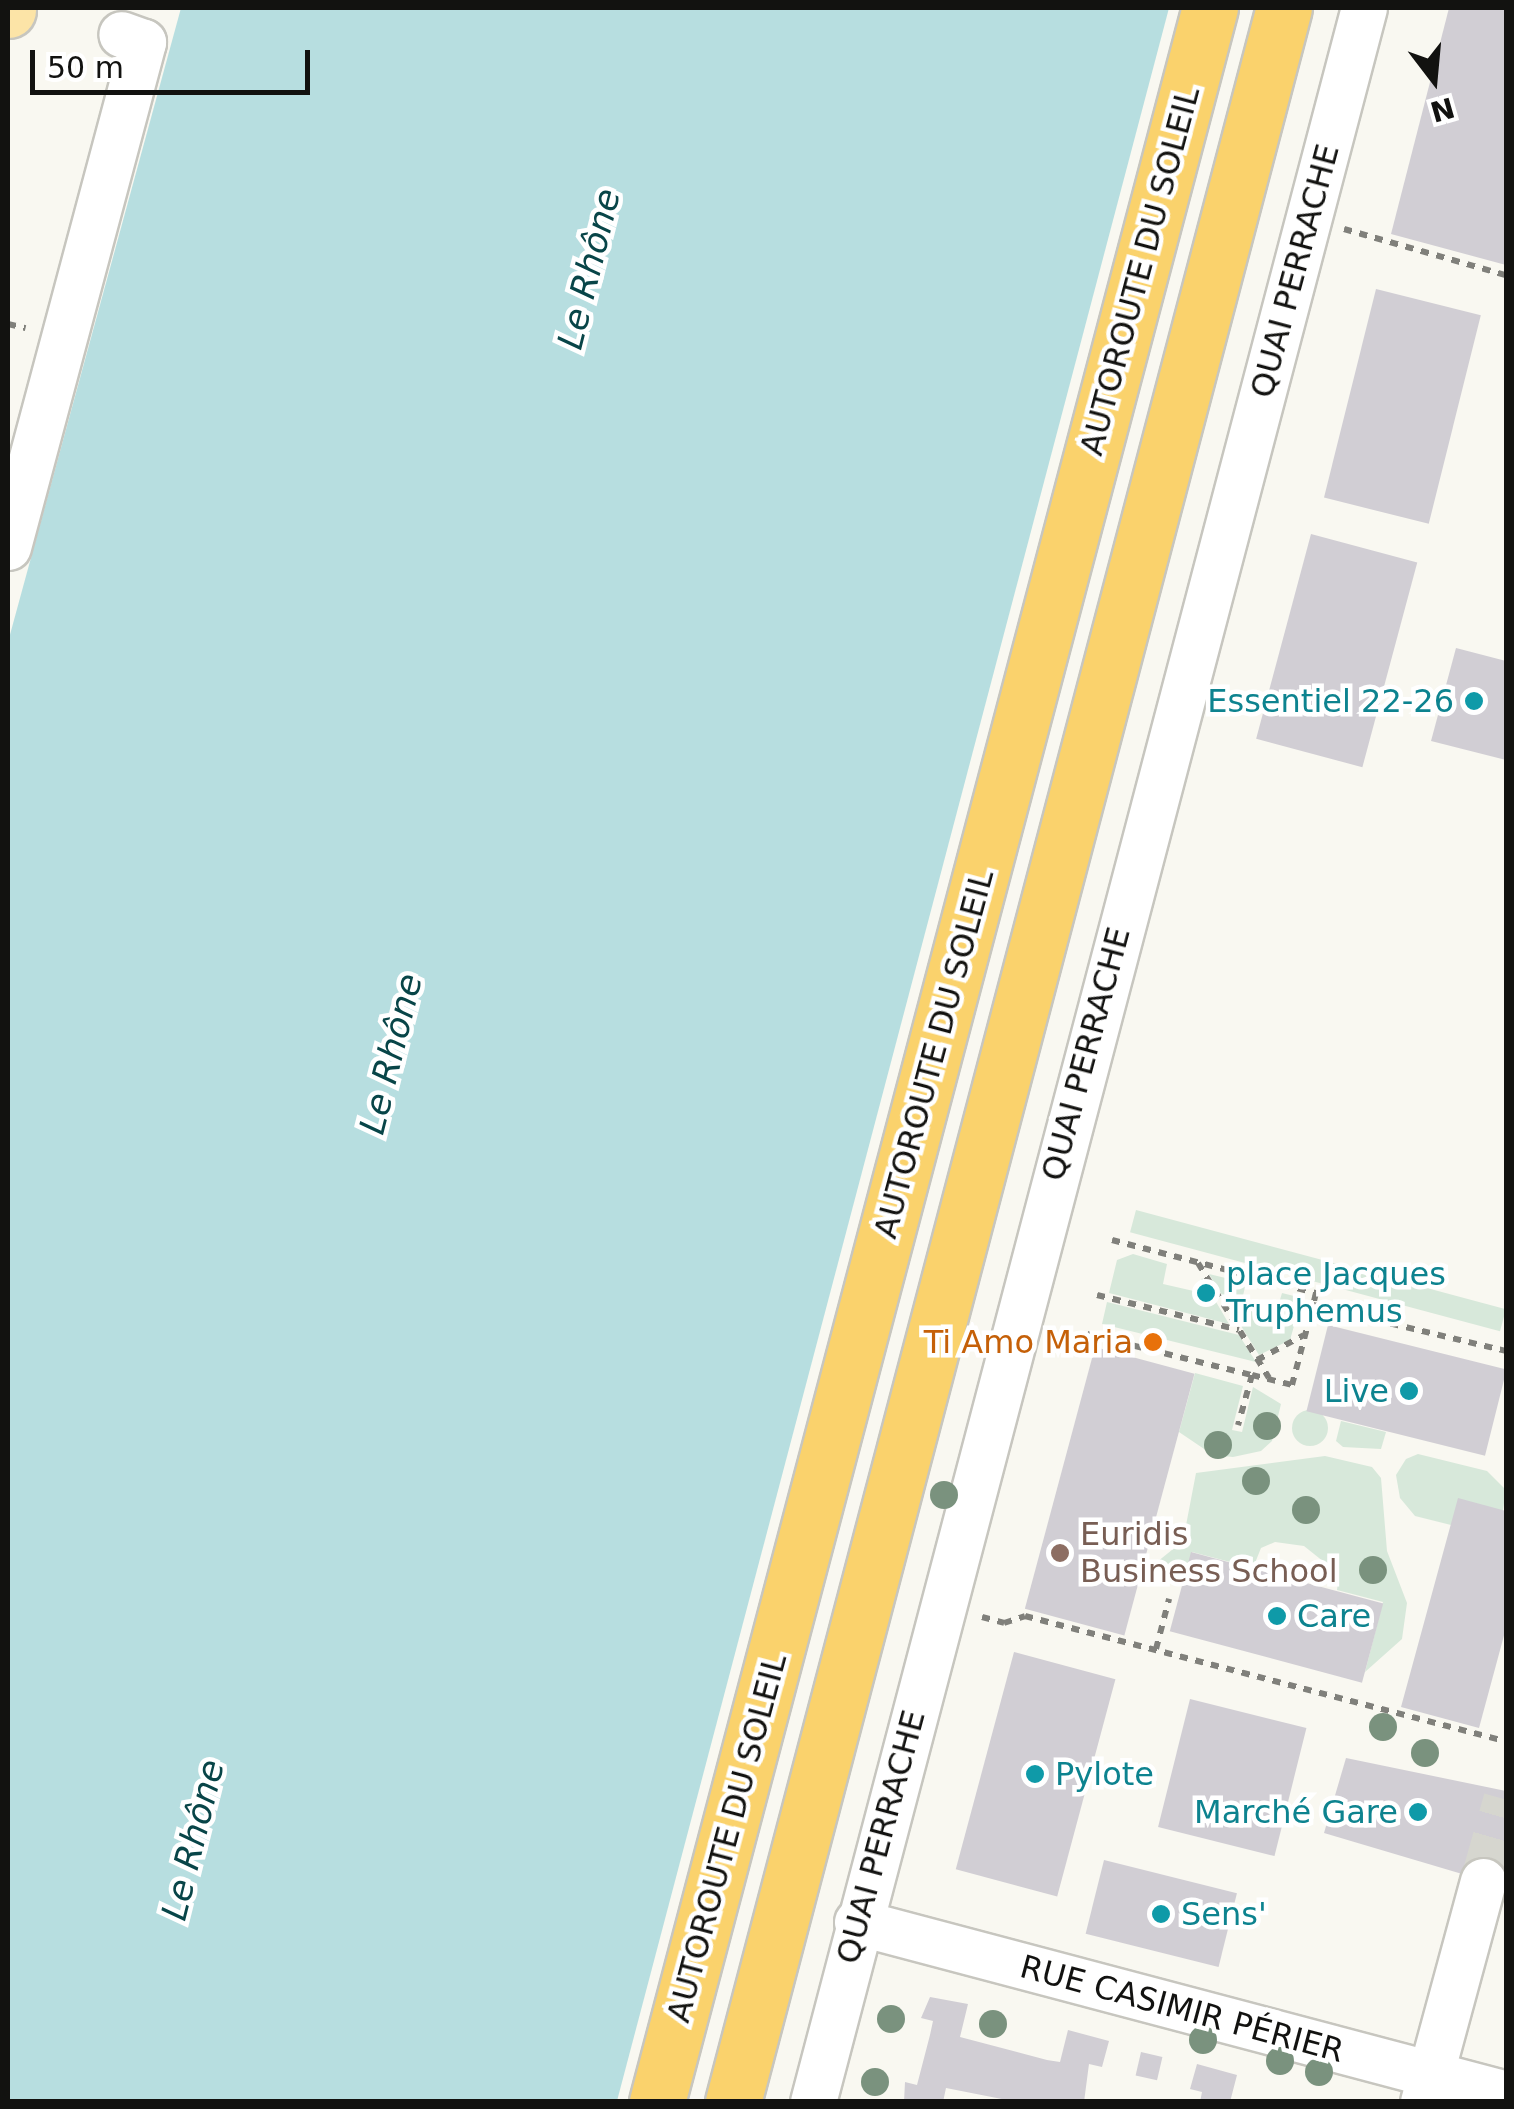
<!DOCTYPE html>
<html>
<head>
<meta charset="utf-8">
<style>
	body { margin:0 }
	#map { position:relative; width:1514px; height:2109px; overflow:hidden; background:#f9f8f1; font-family:"DejaVu Sans",sans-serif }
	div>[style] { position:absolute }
	.green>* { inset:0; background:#d7e8da; transform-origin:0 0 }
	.round { border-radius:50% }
	.water>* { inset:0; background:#b7dee0 }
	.building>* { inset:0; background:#d1ced4; transform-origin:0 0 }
	.minor-tunnel>* { height:45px; margin-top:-22.5px; transform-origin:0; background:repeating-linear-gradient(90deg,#d6d6cf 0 45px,transparent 0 67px) }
	.path>* { height:6px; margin-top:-3px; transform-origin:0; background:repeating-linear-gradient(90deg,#80807b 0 8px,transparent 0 16px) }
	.roads { filter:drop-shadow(2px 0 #c7c6bf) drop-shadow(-2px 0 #c7c6bf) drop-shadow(0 2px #c7c6bf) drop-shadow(0 -2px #c7c6bf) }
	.minor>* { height:45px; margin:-22.5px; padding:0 22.5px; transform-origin:22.5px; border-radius:22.5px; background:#fff }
	.major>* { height:55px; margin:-27.5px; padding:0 27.5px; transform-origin:27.5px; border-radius:27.5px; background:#fce4a7 }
	.highway>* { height:55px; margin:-27.5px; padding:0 27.5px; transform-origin:27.5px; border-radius:27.5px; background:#fad26c }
	.trees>* { width:28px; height:28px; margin:-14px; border-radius:50%; background:#7a927e }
	.dots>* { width:28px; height:28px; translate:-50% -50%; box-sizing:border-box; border:5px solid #fff; border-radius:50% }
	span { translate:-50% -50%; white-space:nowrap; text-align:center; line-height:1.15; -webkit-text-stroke:9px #fff; paint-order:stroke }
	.street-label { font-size:32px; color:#121210 }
	.culture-label { font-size:32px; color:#0d838f }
	.right { translate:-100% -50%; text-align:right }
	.left { translate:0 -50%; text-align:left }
	.food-label { font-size:32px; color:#c56008 }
	.education-label { font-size:32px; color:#785e54 }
	.water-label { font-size:35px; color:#084548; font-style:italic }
	.frame { position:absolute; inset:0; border:10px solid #121210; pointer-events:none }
	.north { position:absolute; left:1384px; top:30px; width:100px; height:100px; -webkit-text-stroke:8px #fff; paint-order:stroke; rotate:164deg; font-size:28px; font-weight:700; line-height:40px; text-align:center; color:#121210 }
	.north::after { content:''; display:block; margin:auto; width:35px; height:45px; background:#121210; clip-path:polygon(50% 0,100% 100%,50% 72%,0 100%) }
	.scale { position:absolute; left:30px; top:50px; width:280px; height:45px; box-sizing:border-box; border:5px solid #121210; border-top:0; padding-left:12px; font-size:30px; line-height:35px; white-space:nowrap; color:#121210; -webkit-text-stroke:8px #fff; paint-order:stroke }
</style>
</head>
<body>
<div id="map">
	<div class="green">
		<div style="left:1136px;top:1210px;width:383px;height:23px;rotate:15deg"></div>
		<div style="clip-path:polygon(1133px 1254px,1167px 1264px,1163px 1284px,1198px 1292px,1202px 1278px,1229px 1324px,1109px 1293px,1117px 1260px)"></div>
		<div style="clip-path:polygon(1209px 1274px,1246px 1283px,1241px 1304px,1276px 1313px,1282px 1293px,1302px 1298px,1290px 1340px,1259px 1355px)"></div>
		<div style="clip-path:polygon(1107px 1302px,1239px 1335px,1256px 1362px,1102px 1324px)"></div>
		<div style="clip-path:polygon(1195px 1373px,1243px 1386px,1232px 1430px,1242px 1432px,1253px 1387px,1281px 1404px,1272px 1441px,1261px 1451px,1233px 1457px,1213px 1455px,1179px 1432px)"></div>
		<div class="round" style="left:1292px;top:1410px;width:36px;height:36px"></div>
		<div style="clip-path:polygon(1341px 1421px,1386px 1432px,1381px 1449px,1343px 1447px,1336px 1441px)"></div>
		<div style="clip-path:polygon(1418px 1454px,1487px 1471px,1506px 1490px,1503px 1510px,1451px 1525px,1415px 1516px,1400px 1498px,1396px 1475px,1406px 1459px)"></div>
		<div style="clip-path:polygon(1325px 1456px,1372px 1467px,1381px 1478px,1387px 1551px,1407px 1603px,1402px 1639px,1365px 1672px,1383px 1602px,1337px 1590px,1339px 1574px,1304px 1546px,1275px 1542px,1261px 1548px,1253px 1568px,1192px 1552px,1183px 1583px,1161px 1576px,1157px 1562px,1183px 1541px,1196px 1473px)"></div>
	</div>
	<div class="water">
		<div style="clip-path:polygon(181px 8px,1169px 8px,617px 2101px,8px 2101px,8px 642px)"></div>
	</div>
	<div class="building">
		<div style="clip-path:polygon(1449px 8px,1506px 8px,1506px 265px,1391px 234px)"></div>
		<div style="left:1376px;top:289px;width:108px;height:215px;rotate:14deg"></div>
		<div style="left:1311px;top:534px;width:110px;height:212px;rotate:15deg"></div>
		<div style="clip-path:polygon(1456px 648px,1506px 661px,1506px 760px,1431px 741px)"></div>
		<div style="left:1328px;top:1325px;width:184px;height:89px;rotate:14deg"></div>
		<div style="left:1095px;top:1347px;width:103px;height:271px;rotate:15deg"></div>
		<div style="clip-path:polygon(1458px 1498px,1506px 1511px,1506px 1628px,1479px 1728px,1401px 1707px)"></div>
		<div style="left:1191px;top:1552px;width:199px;height:82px;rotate:15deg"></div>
		<div style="left:1014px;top:1652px;width:105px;height:225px;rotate:15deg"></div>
		<div style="left:1190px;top:1699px;width:120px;height:132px;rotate:14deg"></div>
		<div style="clip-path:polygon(1346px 1758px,1506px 1791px,1506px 1887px,1324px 1833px)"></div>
		<div style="left:1104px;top:1860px;width:137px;height:76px;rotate:14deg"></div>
		<div style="clip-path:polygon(930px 1997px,968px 2004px,960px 2037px,1047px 2060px,1060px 2062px,1068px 2030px,1109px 2041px,1102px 2067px,1089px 2064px,1084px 2102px,1017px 2102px,946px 2088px,943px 2102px,904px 2102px,905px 2082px,917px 2085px,930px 2035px,933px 2021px,921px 2018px)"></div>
		<div style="left:1141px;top:2052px;width:22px;height:24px;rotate:13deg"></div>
		<div style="clip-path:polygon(1197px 2064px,1237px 2075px,1230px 2102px,1200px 2102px,1202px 2092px,1190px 2089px)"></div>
	</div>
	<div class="minor-tunnel">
		<div style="left:1483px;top:1881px;width:85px;rotate:-74.3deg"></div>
	</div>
	<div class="path">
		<div style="left:1344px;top:229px;width:168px;rotate:15.9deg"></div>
		<div style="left:8px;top:324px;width:18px;rotate:13deg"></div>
		<div style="left:1112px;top:1240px;width:211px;rotate:14.6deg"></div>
		<div style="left:1316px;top:1293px;width:12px;rotate:104deg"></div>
		<div style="left:1198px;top:1263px;width:135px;rotate:58.3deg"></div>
		<div style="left:1097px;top:1295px;width:146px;rotate:13.8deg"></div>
		<div style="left:1087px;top:1334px;width:170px;rotate:14deg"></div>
		<div style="left:1252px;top:1375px;width:52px;rotate:105.6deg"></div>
		<div style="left:1257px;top:1360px;width:53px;rotate:-28deg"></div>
		<div style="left:1252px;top:1375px;width:41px;rotate:14deg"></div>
		<div style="left:1292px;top:1385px;width:83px;rotate:-75.3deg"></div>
		<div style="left:1313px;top:1305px;width:198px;rotate:13.4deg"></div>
		<div style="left:982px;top:1617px;width:23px;rotate:15deg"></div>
		<div style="left:1004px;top:1623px;width:22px;rotate:-18deg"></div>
		<div style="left:1025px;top:1616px;width:497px;rotate:14.6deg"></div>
		<div style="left:1156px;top:1649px;width:52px;rotate:-75.4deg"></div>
	</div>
	<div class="roads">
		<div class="minor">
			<div style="left:8px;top:547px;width:523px;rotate:-75.03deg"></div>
			<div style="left:143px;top:42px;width:23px;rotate:-160deg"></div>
			<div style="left:857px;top:1922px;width:671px;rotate:14.84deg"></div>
			<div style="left:813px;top:2102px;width:2165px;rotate:-75.26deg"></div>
			<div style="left:1423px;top:2102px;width:229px;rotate:-74.8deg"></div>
		</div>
		<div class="major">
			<div style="left:8px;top:10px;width:2px;rotate:-90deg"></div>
		</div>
		<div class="highway">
			<div style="left:657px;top:2102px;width:2166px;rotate:-75.21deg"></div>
			<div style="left:733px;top:2102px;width:2165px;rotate:-75.26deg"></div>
		</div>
	</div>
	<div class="trees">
		<div style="left:1267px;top:1426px"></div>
		<div style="left:1218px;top:1445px"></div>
		<div style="left:1256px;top:1481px"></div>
		<div style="left:944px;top:1495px"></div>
		<div style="left:1306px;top:1510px"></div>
		<div style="left:1373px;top:1570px"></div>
		<div style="left:1383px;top:1727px"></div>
		<div style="left:1425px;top:1753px"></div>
		<div style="left:891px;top:2019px"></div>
		<div style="left:993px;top:2024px"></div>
		<div style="left:1203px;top:2040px"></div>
		<div style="left:1280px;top:2061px"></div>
		<div style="left:1319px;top:2072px"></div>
		<div style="left:875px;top:2082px"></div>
	</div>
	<div class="dots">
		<div style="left:1474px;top:701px;background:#0f9aa8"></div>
		<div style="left:1206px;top:1293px;background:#0f9aa8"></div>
		<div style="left:1153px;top:1342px;background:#e8710a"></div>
		<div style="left:1409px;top:1391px;background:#0f9aa8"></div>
		<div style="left:1060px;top:1553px;background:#8d6e63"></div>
		<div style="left:1277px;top:1616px;background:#0f9aa8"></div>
		<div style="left:1035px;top:1774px;background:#0f9aa8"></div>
		<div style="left:1418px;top:1812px;background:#0f9aa8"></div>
		<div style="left:1161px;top:1914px;background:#0f9aa8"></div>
	</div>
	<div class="street-label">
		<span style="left:1140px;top:271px;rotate:-75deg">AUTOROUTE DU SOLEIL</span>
		<span style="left:1295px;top:271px;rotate:-75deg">QUAI PERRACHE</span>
		<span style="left:934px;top:1054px;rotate:-75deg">AUTOROUTE DU SOLEIL</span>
		<span style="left:1086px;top:1054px;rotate:-75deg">QUAI PERRACHE</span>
		<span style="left:881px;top:1837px;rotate:-75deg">QUAI PERRACHE</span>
		<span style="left:727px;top:1838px;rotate:-75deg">AUTOROUTE DU SOLEIL</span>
		<span style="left:1182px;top:2009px;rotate:15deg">RUE CASIMIR PÉRIER</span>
	</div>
	<div class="culture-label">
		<span class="right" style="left:1454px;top:701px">Essentiel 22-26</span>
		<span class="left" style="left:1226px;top:1293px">place Jacques<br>Truphemus</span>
		<span class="right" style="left:1389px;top:1391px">Live</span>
		<span class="left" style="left:1297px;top:1616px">Care</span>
		<span class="left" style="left:1055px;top:1774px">Pylote</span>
		<span class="right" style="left:1398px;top:1812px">Marché Gare</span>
		<span class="left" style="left:1181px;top:1914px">Sens'</span>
	</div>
	<div class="food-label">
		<span class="right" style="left:1133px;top:1342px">Ti Amo Maria</span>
	</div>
	<div class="education-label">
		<span class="left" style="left:1080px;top:1553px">Euridis<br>Business School</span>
	</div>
	<div class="water-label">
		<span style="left:589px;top:269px;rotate:-76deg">Le Rhône</span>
		<span style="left:391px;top:1054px;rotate:-76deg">Le Rhône</span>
		<span style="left:193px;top:1840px;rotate:-76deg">Le Rhône</span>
	</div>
	<div class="frame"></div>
	<div class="north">N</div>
	<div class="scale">50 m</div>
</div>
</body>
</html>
